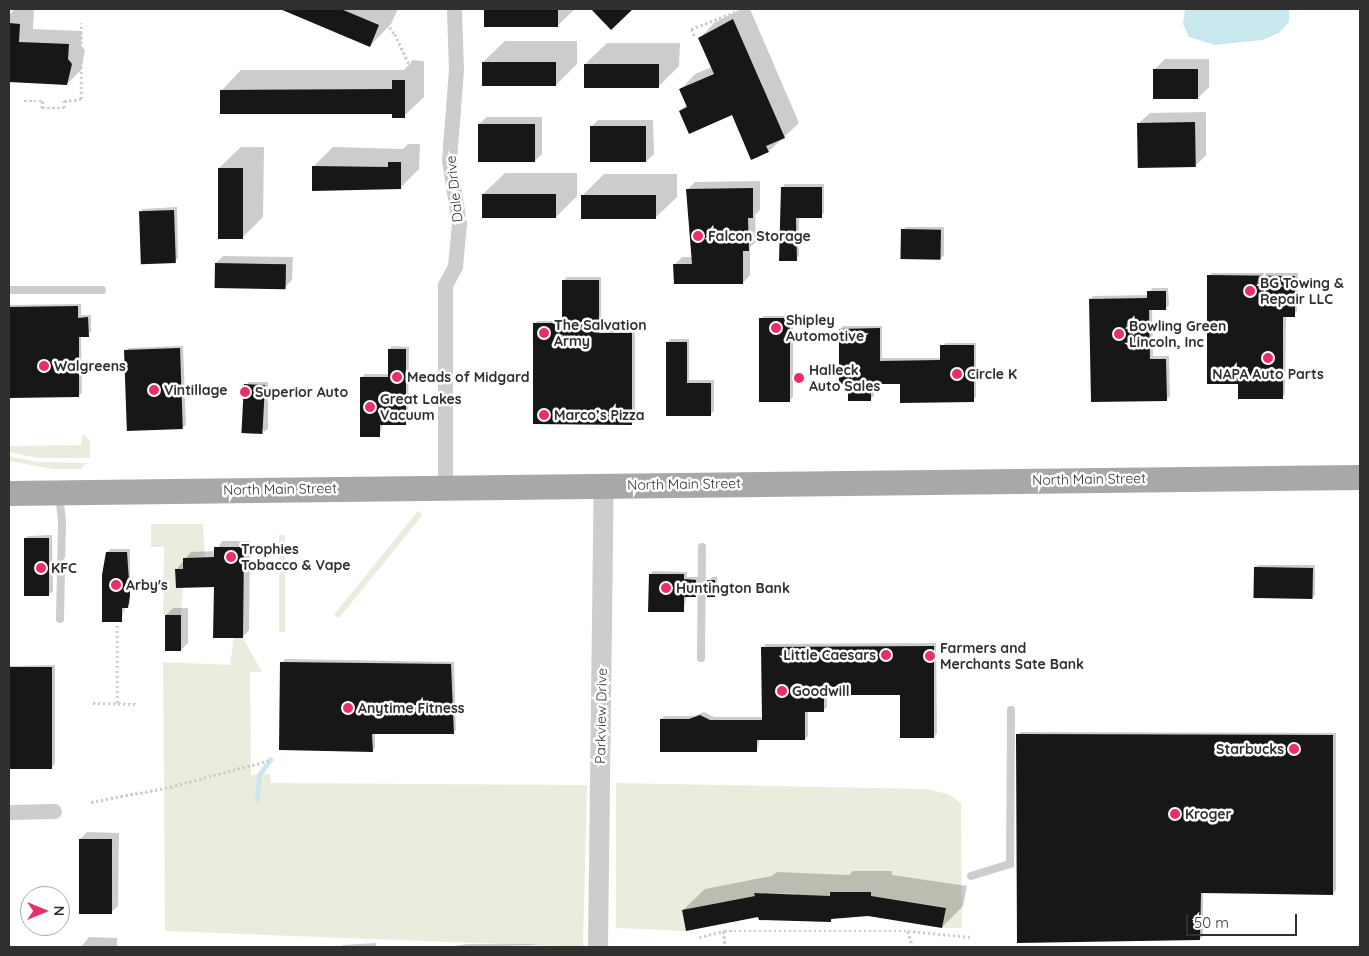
<!DOCTYPE html>
<html>
<head>
<meta charset="utf-8">
<style>
	body { margin:0 }
	#map { position:relative; width:1369px; height:956px; overflow:hidden; background:#fff; font-family:Quicksand,sans-serif }
	div>[style] { position:absolute }
	.green>* { inset:0; background:#eaeddd; transform-origin:0 0 }
	.water>* { inset:0; background:#c9e8ed }
	.shadow>* { inset:0; background:#0003 }
	.stream>* { height:4.5px; margin:-2.25px; padding:0 2.25px; transform-origin:2.25px; border-radius:2.25px; background:#c9e8ed }
	.building>* { inset:0; background:#171717; transform-origin:0 0 }
	.path>* { height:2.5px; margin-top:-1.25px; transform-origin:0; background:repeating-linear-gradient(90deg,#cdcdcd 0 2.5px,transparent 0 5px) }
	.service>* { height:8px; margin:-4px; padding:0 4px; transform-origin:4px; border-radius:4px; background:#cdcdcd }
	.minor>* { height:15px; margin:-7.5px; padding:0 7.5px; transform-origin:7.5px; border-radius:7.5px; background:#cdcdcd }
	.tertiary>* { height:20px; margin:-10px; padding:0 10px; transform-origin:10px; border-radius:10px; background:#cdcdcd }
	.primary>* { height:25px; margin:-12.5px; padding:0 12.5px; transform-origin:12.5px; border-radius:12.5px; background:#a8a8a8 }
	.dots>* { width:14px; height:14px; translate:-50% -50%; box-sizing:border-box; border:2px solid #fff; border-radius:50% }
	span { translate:-50% -50%; white-space:nowrap; text-align:center; line-height:1.15; -webkit-text-stroke:5px #fff; paint-order:stroke }
	.street-label { font-size:14px; color:#303030 }
	.poi-label { font-size:14px; color:#303030; font-weight:700 }
	.left { translate:0 -50%; text-align:left }
	.right { translate:-100% -50%; text-align:right }
	.frame { position:absolute; inset:0; border:10px solid #303030; pointer-events:none }
	.north { position:absolute; left:20px; top:886px; width:50px; height:50px; box-sizing:border-box; background:#fff; border:1px solid #acacac; border-radius:50%; rotate:90deg; font-size:14px; font-weight:700; line-height:20px; text-align:center; color:#303030 }
	.north::after { content:''; display:block; margin:auto; width:18px; height:22px; background:#eb2e6b; clip-path:polygon(50% 0,100% 100%,50% 72%,0 100%) }
	.scale { position:absolute; left:1186px; top:914px; width:111px; height:22px; box-sizing:border-box; border:2px solid #303030; border-top:0; padding-left:6px; font-size:15px; line-height:18px; white-space:nowrap; color:#303030; -webkit-text-stroke:4px #fff; paint-order:stroke }
</style>
</head>
<body>
<div id="map">
	<div class="green">
		<div style="clip-path:polygon(83px 434px,90px 441px,90px 458px,38px 458px,9px 452px,9px 446px,81px 445px)"></div>
		<div style="clip-path:polygon(9px 456px,37px 462px,87px 463px,81px 469px,53px 469px,9px 461px)"></div>
		<div style="left:418px;top:511px;width:6px;height:133px;rotate:39deg"></div>
		<div style="clip-path:polygon(151px 524px,203px 524px,205px 556px,183px 558px,183px 569px,175px 570px,176px 588px,183px 588px,181px 615px,163px 615px,164px 547px,151px 547px)"></div>
		<div style="left:279px;top:535px;width:6px;height:97px"></div>
		<div style="clip-path:polygon(234px 638px,243px 638px,262px 672px,250px 672px,251px 775px,270px 774px,271px 783px,587px 785px,583px 947px,165px 931px,163px 662px,230px 665px)"></div>
		<div style="clip-path:polygon(616px 783px,926px 789px,948px 794px,961px 803px,962px 928px,942px 928px,946px 907px,871px 896px,796px 896px,795px 893px,755px 893px,755px 896px,682px 910px,686px 931px,616px 928px)"></div>
	</div>
	<div class="water">
		<div style="clip-path:polygon(1185px 9px,1289px 9px,1289px 22px,1279px 33px,1262px 40px,1215px 45px,1189px 37px,1183px 24px)"></div>
	</div>
	<div class="shadow">
		<div style="clip-path:polygon(15px 9px,34px 10px,33px 29px,82px 31px,81px 45px,85px 50px,81px 70px,67px 84px,9px 81px,9px 15px)"></div>
		<div style="clip-path:polygon(283px 9px,398px 9px,391px 24px,370px 46px)"></div>
		<div style="clip-path:polygon(485px 9px,575px 9px,557px 26px,485px 26px)"></div>
		<div style="clip-path:polygon(741px 9px,750px 9px,799px 123px,769px 151px,732px 113px,680px 111px,687px 104px,681px 89px,695px 74px,712px 67px,700px 38px,714px 23px)"></div>
		<div style="clip-path:polygon(505px 41px,577px 41px,577px 64px,556px 85px,483px 62px)"></div>
		<div style="clip-path:polygon(607px 43px,680px 43px,679px 66px,658px 87px,585px 64px)"></div>
		<div style="clip-path:polygon(1165px 59px,1209px 59px,1209px 87px,1198px 98px,1154px 70px)"></div>
		<div style="clip-path:polygon(413px 60px,424px 61px,424px 97px,404px 116px,393px 112px,222px 90px,241px 70px,404px 70px)"></div>
		<div style="clip-path:polygon(1206px 112px,1206px 155px,1195px 166px,1139px 123px,1150px 113px)"></div>
		<div style="clip-path:polygon(487px 117px,542px 117px,542px 154px,535px 161px,479px 124px)"></div>
		<div style="clip-path:polygon(598px 120px,653px 120px,654px 154px,647px 161px,591px 127px)"></div>
		<div style="clip-path:polygon(408px 144px,420px 144px,419px 169px,400px 188px,314px 166px,333px 147px,403px 149px)"></div>
		<div style="clip-path:polygon(241px 147px,264px 147px,263px 217px,242px 238px,219px 168px)"></div>
		<div style="clip-path:polygon(505px 173px,577px 173px,577px 196px,556px 217px,483px 194px)"></div>
		<div style="clip-path:polygon(604px 174px,677px 174px,677px 197px,655px 218px,583px 195px)"></div>
		<div style="clip-path:polygon(760px 181px,760px 210px,755px 215px,756px 242px,750px 247px,750px 275px,743px 283px,675px 264px,682px 257px,692px 257px,688px 189px,695px 182px)"></div>
		<div style="clip-path:polygon(785px 184px,824px 184px,824px 213px,821px 216px,799px 217px,799px 256px,796px 259px,782px 188px)"></div>
		<div style="clip-path:polygon(177px 207px,178px 258px,175px 261px,140px 212px,143px 209px)"></div>
		<div style="clip-path:polygon(906px 227px,944px 227px,944px 255px,940px 259px,902px 230px)"></div>
		<div style="clip-path:polygon(223px 256px,293px 257px,292px 280px,285px 287px,216px 263px)"></div>
		<div style="clip-path:polygon(1212px 273px,1298px 273px,1297px 312px,1286px 315px,1285px 394px,1282px 398px,1239px 383px,1209px 276px)"></div>
		<div style="clip-path:polygon(567px 277px,601px 277px,601px 330px,635px 330px,635px 420px,632px 423px,534px 324px,537px 321px,564px 321px,564px 280px)"></div>
		<div style="clip-path:polygon(1152px 288px,1168px 288px,1169px 305px,1166px 308px,1152px 309px,1153px 356px,1169px 356px,1170px 396px,1167px 399px,1090px 299px,1093px 296px,1149px 295px)"></div>
		<div style="clip-path:polygon(81px 304px,81px 315px,91px 315px,91px 332px,81px 336px,82px 393px,78px 396px,12px 397px,9px 394px,9px 305px)"></div>
		<div style="clip-path:polygon(764px 316px,793px 316px,793px 397px,790px 400px,761px 319px)"></div>
		<div style="clip-path:polygon(843px 326px,882px 326px,882px 358px,941px 358px,945px 343px,976px 343px,976px 397px,973px 400px,901px 383px,874px 383px,874px 396px,870px 399px,849px 383px,840px 329px)"></div>
		<div style="clip-path:polygon(670px 339px,689px 339px,689px 380px,714px 380px,714px 411px,710px 415px,667px 415px,667px 343px)"></div>
		<div style="clip-path:polygon(183px 346px,186px 425px,182px 428px,126px 351px,129px 348px)"></div>
		<div style="clip-path:polygon(392px 346px,409px 347px,408px 421px,405px 424px,383px 424px,379px 436px,362px 377px,365px 374px,389px 374px,389px 350px)"></div>
		<div style="clip-path:polygon(249px 382px,268px 382px,268px 429px,264px 432px,246px 385px)"></div>
		<div style="clip-path:polygon(52px 535px,53px 591px,50px 594px,25px 539px,28px 536px)"></div>
		<div style="clip-path:polygon(222px 541px,250px 541px,249px 630px,243px 637px,215px 586px,176px 570px,191px 552px,216px 551px)"></div>
		<div style="clip-path:polygon(110px 549px,130px 549px,130px 604px,125px 607px,121px 621px,107px 553px)"></div>
		<div style="clip-path:polygon(1258px 565px,1315px 565px,1315px 595px,1312px 598px,1255px 568px)"></div>
		<div style="clip-path:polygon(653px 571px,687px 572px,687px 577px,699px 577px,699px 593px,687px 596px,683px 611px,650px 575px)"></div>
		<div style="clip-path:polygon(712px 577px,717px 577px,717px 593px,714px 596px,709px 580px)"></div>
		<div style="clip-path:polygon(173px 608px,188px 608px,188px 643px,181px 650px,166px 615px)"></div>
		<div style="clip-path:polygon(936px 643px,937px 733px,934px 737px,901px 694px,827px 694px,827px 707px,824px 710px,808px 710px,808px 736px,805px 739px,760px 739px,757px 750px,661px 719px,665px 716px,694px 716px,704px 712px,714px 717px,763px 717px,762px 648px,766px 644px)"></div>
		<div style="clip-path:polygon(285px 659px,454px 662px,456px 730px,453px 733px,375px 732px,375px 748px,372px 751px,282px 663px)"></div>
		<div style="clip-path:polygon(55px 665px,55px 764px,51px 768px,9px 767px,9px 666px)"></div>
		<div style="clip-path:polygon(1021px 732px,1336px 733px,1336px 890px,1333px 894px,1203px 892px,1203px 936px,1199px 939px,1018px 735px)"></div>
		<div style="clip-path:polygon(87px 832px,119px 833px,118px 906px,110px 913px,80px 839px)"></div>
		<div style="clip-path:polygon(853px 871px,892px 871px,892px 875px,967px 886px,963px 906px,942px 927px,869px 915px,834px 917px,830px 921px,797px 921px,797px 918px,683px 910px,705px 889px,772px 876px,777px 872px,849px 875px)"></div>
		<div style="clip-path:polygon(89px 937px,117px 938px,117px 947px,81px 947px)"></div>
		<div style="clip-path:polygon(376px 943px,376px 947px,340px 947px,343px 945px)"></div>
		<div style="clip-path:polygon(467px 944px,528px 944px,541px 945px,450px 947px)"></div>
	</div>
	<div class="stream">
		<div style="left:257px;top:800px;width:25px;rotate:-85deg"></div>
		<div style="left:259px;top:775px;width:19px;rotate:-54deg"></div>
	</div>
	<div class="building">
		<div style="clip-path:polygon(280px 9px,341px 9px,379px 25px,370px 47px)"></div>
		<div style="left:484px;top:9px;width:74px;height:18px"></div>
		<div style="clip-path:polygon(591px 9px,633px 9px,611px 30px)"></div>
		<div style="clip-path:polygon(733px 19px,785px 138px,766px 146px,769px 152px,751px 160px,732px 115px,689px 134px,679px 111px,687px 107px,679px 89px,714px 74px,698px 38px)"></div>
		<div style="clip-path:polygon(9px 23px,20px 24px,19px 42px,69px 44px,68px 59px,72px 64px,67px 85px,9px 82px)"></div>
		<div style="left:482px;top:62px;width:74px;height:24px"></div>
		<div style="left:584px;top:64px;width:75px;height:24px"></div>
		<div style="left:1198px;top:69px;width:30px;height:45px;rotate:90deg"></div>
		<div style="clip-path:polygon(392px 80px,405px 80px,405px 118px,392px 118px,392px 114px,220px 114px,220px 90px,392px 89px)"></div>
		<div style="left:1195px;top:122px;width:45px;height:58px;rotate:89deg"></div>
		<div style="left:478px;top:124px;width:57px;height:38px"></div>
		<div style="left:590px;top:126px;width:56px;height:36px"></div>
		<div style="clip-path:polygon(388px 162px,401px 162px,401px 189px,312px 191px,312px 166px,388px 167px)"></div>
		<div style="left:218px;top:168px;width:25px;height:71px"></div>
		<div style="clip-path:polygon(781px 187px,822px 187px,822px 218px,796px 218px,797px 261px,779px 261px)"></div>
		<div style="clip-path:polygon(753px 188px,753px 218px,748px 218px,749px 251px,743px 251px,743px 284px,674px 284px,673px 264px,692px 264px,686px 189px)"></div>
		<div style="left:482px;top:194px;width:74px;height:24px"></div>
		<div style="left:581px;top:195px;width:75px;height:24px"></div>
		<div style="left:174px;top:210px;width:53px;height:35px;rotate:88deg"></div>
		<div style="left:901px;top:229px;width:40px;height:30px;rotate:1deg"></div>
		<div style="left:215px;top:263px;width:71px;height:25px;rotate:1deg"></div>
		<div style="clip-path:polygon(1207px 275px,1295px 276px,1295px 317px,1283px 317px,1283px 399px,1238px 399px,1238px 384px,1207px 384px)"></div>
		<div style="clip-path:polygon(562px 280px,599px 280px,599px 333px,632px 333px,632px 425px,533px 424px,533px 323px,562px 323px)"></div>
		<div style="clip-path:polygon(1147px 291px,1166px 291px,1166px 310px,1149px 310px,1150px 359px,1166px 359px,1167px 401px,1091px 402px,1089px 299px,1147px 298px)"></div>
		<div style="clip-path:polygon(78px 306px,78px 318px,88px 317px,89px 337px,79px 337px,79px 397px,9px 398px,9px 307px)"></div>
		<div style="left:759px;top:318px;width:31px;height:84px"></div>
		<div style="clip-path:polygon(880px 328px,880px 361px,940px 360px,940px 345px,974px 345px,974px 402px,900px 403px,900px 384px,871px 384px,871px 401px,848px 401px,848px 384px,839px 384px,839px 329px)"></div>
		<div style="clip-path:polygon(666px 342px,687px 342px,687px 383px,711px 383px,711px 416px,666px 416px)"></div>
		<div style="left:180px;top:348px;width:81px;height:56px;rotate:88deg"></div>
		<div style="clip-path:polygon(388px 349px,406px 349px,406px 425px,380px 425px,380px 437px,360px 437px,360px 377px,388px 377px)"></div>
		<div style="left:244px;top:384px;width:21px;height:49px;rotate:3deg"></div>
		<div style="left:24px;top:538px;width:25px;height:58px"></div>
		<div style="clip-path:polygon(214px 547px,244px 547px,243px 638px,213px 638px,214px 587px,176px 588px,175px 569px,183px 569px,183px 558px,214px 557px)"></div>
		<div style="clip-path:polygon(106px 552px,127px 552px,130px 595px,128px 608px,122px 608px,122px 622px,102px 622px,102px 575px)"></div>
		<div style="left:1254px;top:567px;width:59px;height:31px;rotate:1deg"></div>
		<div style="clip-path:polygon(649px 574px,684px 574px,684px 579px,696px 580px,696px 597px,684px 597px,684px 612px,648px 612px)"></div>
		<div style="left:707px;top:580px;width:8px;height:17px"></div>
		<div style="left:165px;top:615px;width:16px;height:36px"></div>
		<div style="clip-path:polygon(934px 646px,934px 738px,900px 738px,900px 695px,824px 695px,824px 712px,805px 712px,805px 740px,757px 740px,757px 752px,660px 752px,660px 719px,689px 719px,700px 715px,710px 720px,762px 720px,761px 647px)"></div>
		<div style="clip-path:polygon(280px 662px,451px 664px,454px 734px,372px 734px,373px 752px,279px 750px)"></div>
		<div style="left:52px;top:667px;width:102px;height:43px;rotate:90deg"></div>
		<div style="clip-path:polygon(1016px 734px,1333px 735px,1333px 895px,1201px 893px,1200px 940px,1017px 943px)"></div>
		<div style="left:79px;top:839px;width:33px;height:75px"></div>
		<div style="clip-path:polygon(830px 892px,871px 892px,871px 896px,946px 908px,942px 928px,868px 916px,831px 919px,831px 922px,759px 920px,758px 917px,686px 931px,682px 910px,755px 896px,754px 893px,830px 896px)"></div>
	</div>
	<div class="path">
		<div style="left:381px;top:15px;width:24px;rotate:54deg"></div>
		<div style="left:395px;top:34px;width:50px;rotate:65deg"></div>
		<div style="left:694px;top:36px;width:8px;rotate:-113deg"></div>
		<div style="left:691px;top:29px;width:47px;rotate:-21.1deg"></div>
		<div style="left:24px;top:101px;width:19px"></div>
		<div style="left:43px;top:101px;width:7px;rotate:98deg"></div>
		<div style="left:42px;top:108px;width:22px"></div>
		<div style="left:64px;top:108px;width:7px;rotate:-90deg"></div>
		<div style="left:64px;top:101px;width:17px;rotate:-7deg"></div>
		<div style="left:81px;top:99px;width:76px;rotate:-90deg"></div>
		<div style="left:93px;top:703px;width:43px;rotate:1.3deg"></div>
		<div style="left:117px;top:703px;width:79px;rotate:-90deg"></div>
		<div style="left:91px;top:802px;width:80px;rotate:-10.8deg"></div>
		<div style="left:170px;top:787px;width:104px;rotate:-15.1deg"></div>
		<div style="left:724px;top:931px;width:16px;rotate:86deg"></div>
		<div style="left:908px;top:931px;width:17px;rotate:73deg"></div>
		<div style="left:699px;top:937px;width:26px;rotate:-13deg"></div>
		<div style="left:724px;top:931px;width:184px"></div>
		<div style="left:908px;top:931px;width:64px;rotate:5.4deg"></div>
	</div>
	<div class="service">
		<div style="left:9px;top:290px;width:93px"></div>
		<div style="left:59px;top:496px;width:26px;rotate:83deg"></div>
		<div style="left:62px;top:522px;width:97px;rotate:91.2deg"></div>
		<div style="left:701px;top:658px;width:111px;rotate:-89.5deg"></div>
		<div style="left:971px;top:876px;width:41px;rotate:-17.1deg"></div>
		<div style="left:1010px;top:864px;width:154px;rotate:-89.6deg"></div>
	</div>
	<div class="minor">
		<div style="left:445px;top:487px;width:202px;rotate:-90deg"></div>
		<div style="left:445px;top:285px;width:21px;rotate:-62deg"></div>
		<div style="left:455px;top:266px;width:42px;rotate:-84.6deg"></div>
		<div style="left:459px;top:224px;width:65px;rotate:-98.9deg"></div>
		<div style="left:449px;top:160px;width:90px;rotate:-85.6deg"></div>
		<div style="left:456px;top:70px;width:61px;rotate:-91.9deg"></div>
		<div style="left:9px;top:812px;width:45px;rotate:-1.3deg"></div>
	</div>
	<div class="tertiary">
		<div style="left:598px;top:947px;width:462px;rotate:-89.3deg"></div>
	</div>
	<div class="primary">
		<div style="left:9px;top:493px;width:1351px;rotate:-0.68deg"></div>
	</div>
	<div class="dots">
		<div style="left:698px;top:236px;background:#eb2e6b"></div>
		<div style="left:1250px;top:291px;background:#eb2e6b"></div>
		<div style="left:776px;top:328px;background:#eb2e6b"></div>
		<div style="left:544px;top:333px;background:#eb2e6b"></div>
		<div style="left:1119px;top:334px;background:#eb2e6b"></div>
		<div style="left:1268px;top:358px;background:#eb2e6b"></div>
		<div style="left:44px;top:366px;background:#eb2e6b"></div>
		<div style="left:957px;top:374px;background:#eb2e6b"></div>
		<div style="left:397px;top:377px;background:#eb2e6b"></div>
		<div style="left:799px;top:378px;background:#eb2e6b"></div>
		<div style="left:154px;top:390px;background:#eb2e6b"></div>
		<div style="left:245px;top:392px;background:#eb2e6b"></div>
		<div style="left:370px;top:407px;background:#eb2e6b"></div>
		<div style="left:544px;top:415px;background:#eb2e6b"></div>
		<div style="left:231px;top:557px;background:#eb2e6b"></div>
		<div style="left:41px;top:568px;background:#eb2e6b"></div>
		<div style="left:116px;top:585px;background:#eb2e6b"></div>
		<div style="left:666px;top:588px;background:#eb2e6b"></div>
		<div style="left:886px;top:655px;background:#eb2e6b"></div>
		<div style="left:930px;top:656px;background:#eb2e6b"></div>
		<div style="left:782px;top:691px;background:#eb2e6b"></div>
		<div style="left:348px;top:708px;background:#eb2e6b"></div>
		<div style="left:1294px;top:749px;background:#eb2e6b"></div>
		<div style="left:1175px;top:814px;background:#eb2e6b"></div>
	</div>
	<div class="street-label">
		<span style="left:454px;top:189px;rotate:-96deg">Dale Drive</span>
		<span style="left:1089px;top:479px;rotate:-1deg">North Main Street</span>
		<span style="left:684px;top:484px;rotate:-1deg">North Main Street</span>
		<span style="left:280px;top:489px;rotate:-1deg">North Main Street</span>
		<span style="left:601px;top:716px;rotate:-89deg">Parkview Drive</span>
	</div>
	<div class="poi-label">
		<span class="left" style="left:708px;top:236px">Falcon Storage</span>
		<span class="left" style="left:1260px;top:291px">BG Towing &amp;<br>Repair LLC</span>
		<span class="left" style="left:786px;top:328px">Shipley<br>Automotive</span>
		<span class="left" style="left:554px;top:333px">The Salvation<br>Army</span>
		<span class="left" style="left:1129px;top:334px">Bowling Green<br>Lincoln, Inc</span>
		<span class="left" style="left:54px;top:366px">Walgreens</span>
		<span class="left" style="left:809px;top:378px">Halleck<br>Auto Sales</span>
		<span class="left" style="left:967px;top:374px">Circle K</span>
		<span style="left:1268px;top:374px">NAPA Auto Parts</span>
		<span class="left" style="left:407px;top:377px">Meads of Midgard</span>
		<span class="left" style="left:164px;top:390px">Vintillage</span>
		<span class="left" style="left:255px;top:392px">Superior Auto</span>
		<span class="left" style="left:380px;top:407px">Great Lakes<br>Vacuum</span>
		<span class="left" style="left:554px;top:415px">Marco’s Pizza</span>
		<span class="left" style="left:241px;top:557px">Trophies<br>Tobacco &amp; Vape</span>
		<span class="left" style="left:51px;top:568px">KFC</span>
		<span class="left" style="left:126px;top:585px">Arby's</span>
		<span class="left" style="left:676px;top:588px">Huntington Bank</span>
		<span class="left" style="left:940px;top:656px">Farmers and<br>Merchants Sate Bank</span>
		<span class="right" style="left:876px;top:655px">Little Caesars</span>
		<span class="left" style="left:792px;top:691px">Goodwill</span>
		<span class="left" style="left:358px;top:708px">Anytime Fitness</span>
		<span class="right" style="left:1284px;top:749px">Starbucks</span>
		<span class="left" style="left:1185px;top:814px">Kroger</span>
	</div>
	<div class="frame"></div>
	<div class="north">N</div>
	<div class="scale">50 m</div>
</div>
</body>
</html>
